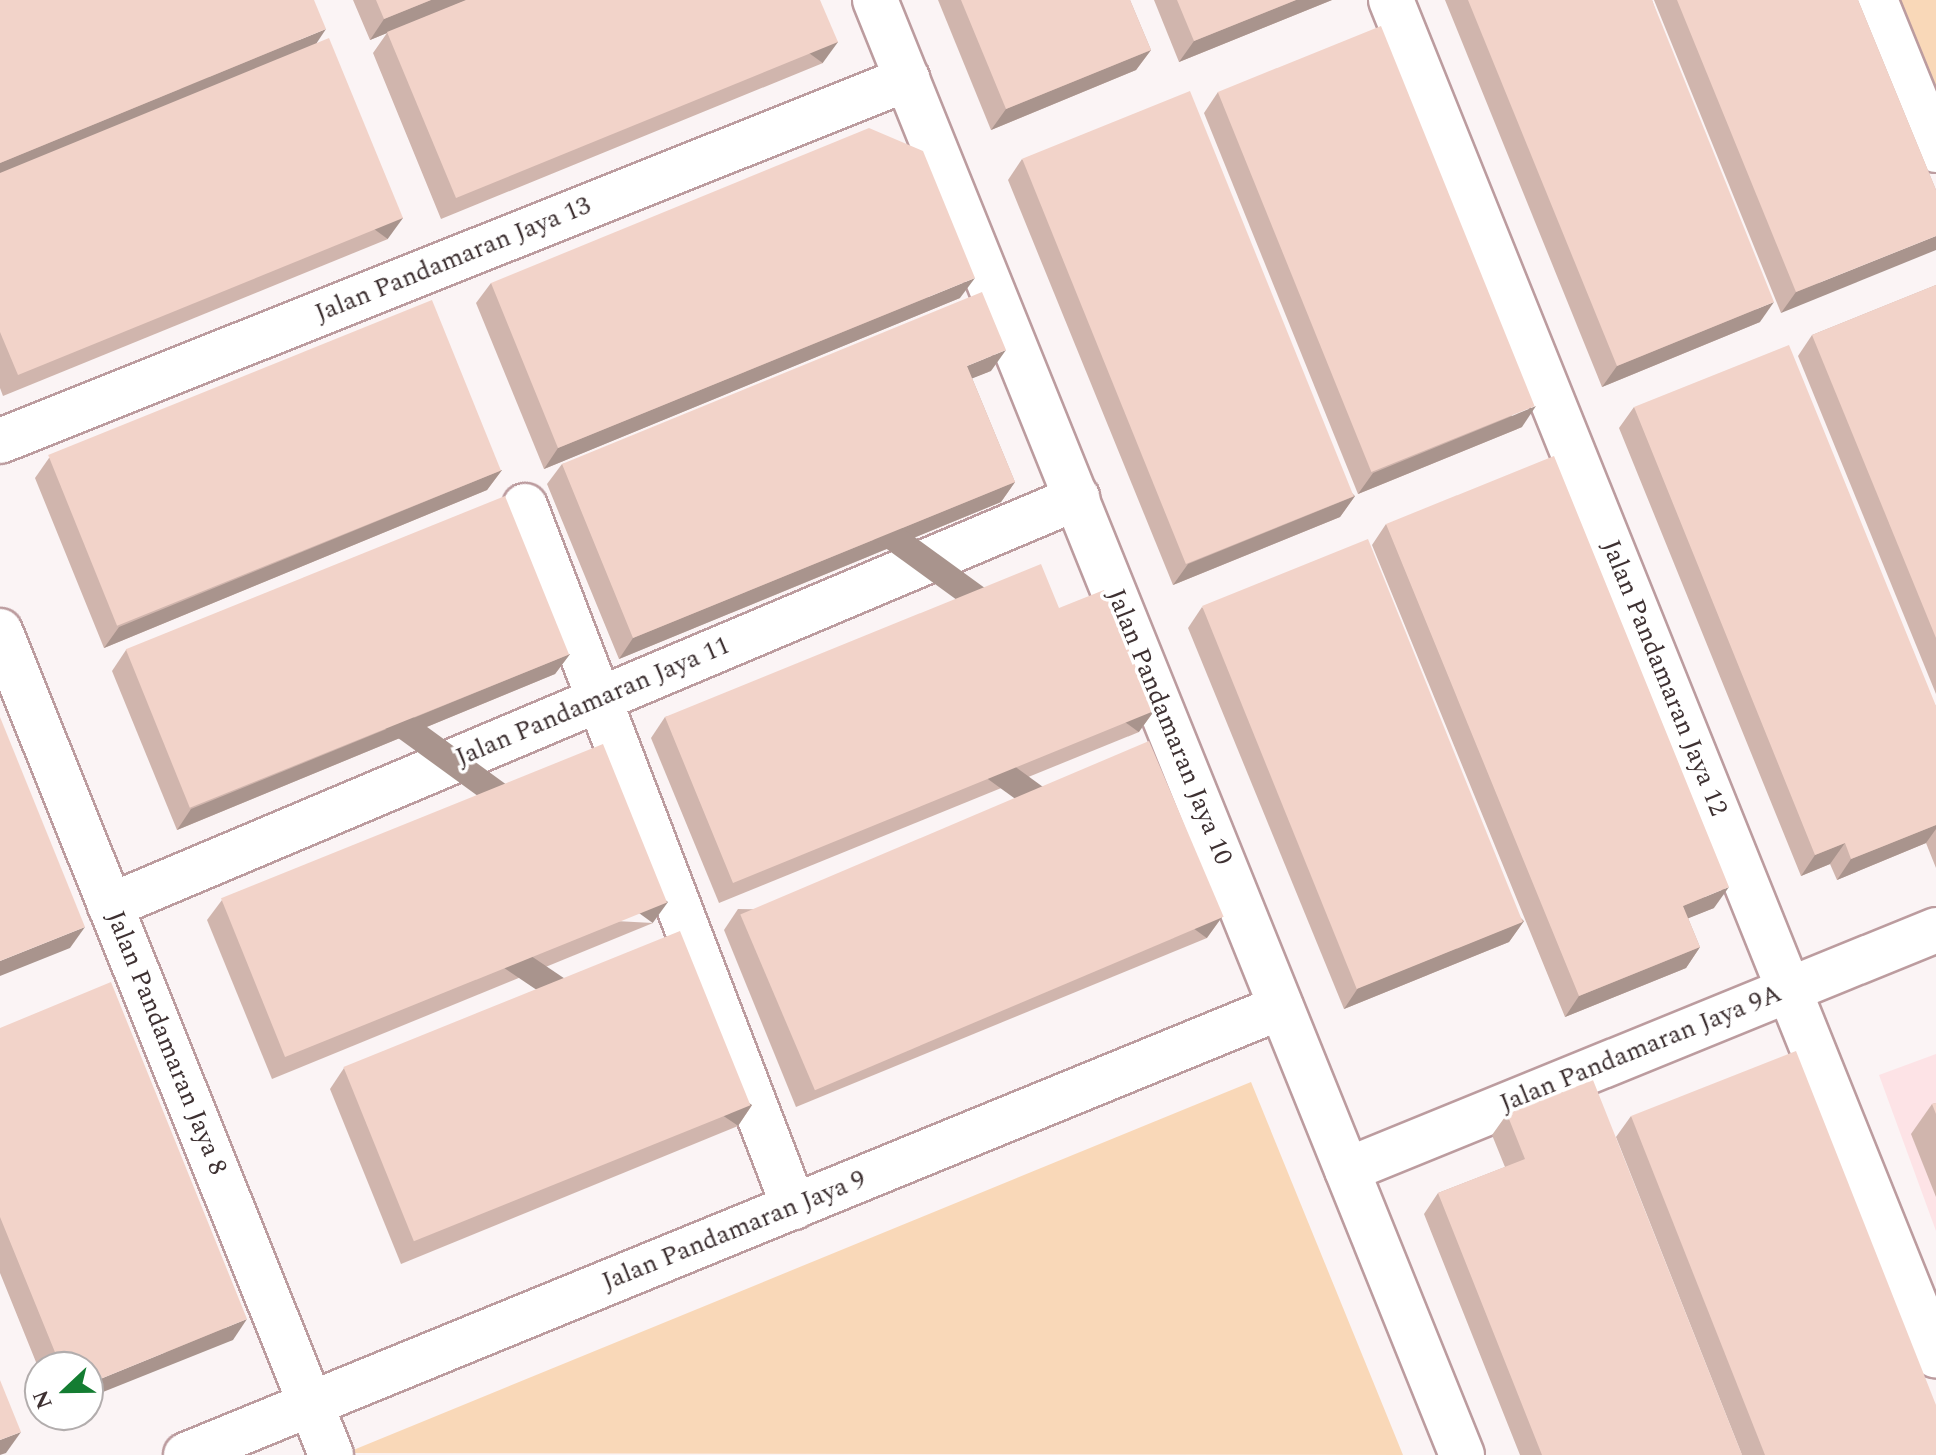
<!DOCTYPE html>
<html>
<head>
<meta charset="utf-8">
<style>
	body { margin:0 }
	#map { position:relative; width:1936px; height:1455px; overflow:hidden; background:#fbf4f5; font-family:Spectral,serif }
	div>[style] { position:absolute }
	.built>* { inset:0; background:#fde3e6 }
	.green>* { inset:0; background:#f9d8b8 }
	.roads { filter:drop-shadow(2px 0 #bc9c9f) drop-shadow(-2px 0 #bc9c9f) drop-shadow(0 2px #bc9c9f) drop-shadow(0 -2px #bc9c9f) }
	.minor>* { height:44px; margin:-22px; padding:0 22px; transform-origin:22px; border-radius:22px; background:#fff }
	.wall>* { inset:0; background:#d0b5ad }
	.shaded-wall>* { inset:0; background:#a9948d; transform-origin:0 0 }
	.building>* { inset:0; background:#f2d3c9; transform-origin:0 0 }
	span { translate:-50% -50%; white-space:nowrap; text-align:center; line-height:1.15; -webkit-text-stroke:7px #fff; paint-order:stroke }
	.street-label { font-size:26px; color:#3e3132 }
	.north { position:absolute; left:24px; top:1351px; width:80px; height:80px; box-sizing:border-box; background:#fff; border:2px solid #b2adad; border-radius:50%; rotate:248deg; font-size:22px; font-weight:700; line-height:32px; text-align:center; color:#3e3132 }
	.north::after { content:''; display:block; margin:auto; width:28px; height:36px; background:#147d32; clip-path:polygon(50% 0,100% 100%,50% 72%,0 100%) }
</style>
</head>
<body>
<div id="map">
	<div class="built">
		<div style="clip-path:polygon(1936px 1054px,1936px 1231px,1879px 1075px)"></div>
	</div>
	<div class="green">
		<div style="clip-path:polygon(1896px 0,1936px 0,1936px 99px)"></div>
		<div style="clip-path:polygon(1251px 1082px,1403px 1455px,346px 1453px)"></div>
	</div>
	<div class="roads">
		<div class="minor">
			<div style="left:875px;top:0;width:1569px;rotate:68.03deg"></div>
			<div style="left:1391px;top:0;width:1461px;rotate:68.1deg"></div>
			<div style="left:1875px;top:0;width:162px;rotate:67.9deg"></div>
			<div style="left:0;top:441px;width:977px;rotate:-21.76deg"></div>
			<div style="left:525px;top:506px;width:751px;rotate:69.01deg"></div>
			<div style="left:0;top:631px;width:888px;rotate:68.11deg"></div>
			<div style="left:110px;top:906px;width:1050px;rotate:-22.88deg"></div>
			<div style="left:1347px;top:1170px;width:636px;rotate:-22.17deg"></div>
			<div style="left:186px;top:1455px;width:1183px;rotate:-22.25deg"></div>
		</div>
	</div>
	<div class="wall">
		<div style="clip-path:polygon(0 0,317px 43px,388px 239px,3px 396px,0 388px)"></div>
		<div style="clip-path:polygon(353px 0,820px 0,823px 63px,441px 219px,373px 53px,387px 33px,370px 40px)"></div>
		<div style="clip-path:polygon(938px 0,1130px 0,1151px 50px,1136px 70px,991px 130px)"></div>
		<div style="clip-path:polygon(1154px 0,1332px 0,1179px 62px)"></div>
		<div style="clip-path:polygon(1445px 0,1652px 0,1760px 322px,1602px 387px)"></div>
		<div style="clip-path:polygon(1654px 0,1858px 0,1936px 190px,1781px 313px)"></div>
		<div style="clip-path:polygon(1218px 92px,1522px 427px,1358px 494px,1204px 113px)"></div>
		<div style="clip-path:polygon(1022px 159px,1355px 496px,1340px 517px,1173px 585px,1008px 180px)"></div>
		<div style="clip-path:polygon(491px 283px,960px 298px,544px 469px,476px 303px)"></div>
		<div style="clip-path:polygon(1936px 285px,1936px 694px,1798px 356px,1812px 335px)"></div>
		<div style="clip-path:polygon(991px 371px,972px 378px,1015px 482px,1001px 502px,619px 659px,547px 484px,562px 464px)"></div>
		<div style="clip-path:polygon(1634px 407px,1936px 706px,1936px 868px,1926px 843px,1837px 880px,1830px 864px,1801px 876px,1619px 428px)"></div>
		<div style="clip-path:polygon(49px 458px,502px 470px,487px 490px,104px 648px,35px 478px)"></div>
		<div style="clip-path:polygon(1386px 524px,1714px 908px,1688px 918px,1700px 947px,1686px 968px,1565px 1017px,1372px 545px)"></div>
		<div style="clip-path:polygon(1202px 607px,1524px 921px,1509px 942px,1344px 1009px,1188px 628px)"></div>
		<div style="clip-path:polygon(1059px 608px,1154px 711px,1139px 732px,719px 903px,651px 738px,665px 717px)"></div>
		<div style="clip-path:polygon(126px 650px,570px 654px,555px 674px,177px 830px,112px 671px)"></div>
		<div style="clip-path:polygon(222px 900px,653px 923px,272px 1079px,207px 920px)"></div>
		<div style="clip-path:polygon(738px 909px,1222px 917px,1207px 938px,796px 1107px,724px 930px)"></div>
		<div style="clip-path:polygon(0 1028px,233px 1340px,88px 1367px,40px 1367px,40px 1372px,0 1273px)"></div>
		<div style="clip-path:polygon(344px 1068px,752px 1105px,738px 1126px,401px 1264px,330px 1089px)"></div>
		<div style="clip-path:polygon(1936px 1103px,1936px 1197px,1911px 1134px,1932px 1104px)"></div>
		<div style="clip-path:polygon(1507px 1114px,1742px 1455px,1520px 1455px,1424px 1214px,1438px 1193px,1505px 1167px,1492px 1135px)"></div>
		<div style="clip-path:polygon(1631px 1116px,1936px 1455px,1742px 1455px,1616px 1137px)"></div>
	</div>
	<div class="shaded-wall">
		<div style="clip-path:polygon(431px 0,467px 0,370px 40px,384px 19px)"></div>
		<div style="clip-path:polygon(1296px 0,1332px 0,1179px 62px,1194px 41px)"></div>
		<div style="clip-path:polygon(326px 29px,312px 50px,0 177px,0 163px)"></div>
		<div style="left:838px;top:42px;width:26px;height:413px;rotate:126deg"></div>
		<div style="clip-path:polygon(1151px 50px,1136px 70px,991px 130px,1006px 109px)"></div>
		<div style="left:403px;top:218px;width:26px;height:416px;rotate:126deg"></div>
		<div style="clip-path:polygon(1936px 236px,1936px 250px,1781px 313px,1796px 292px)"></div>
		<div style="clip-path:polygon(975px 278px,960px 298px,544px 469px,558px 448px)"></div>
		<div style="clip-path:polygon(1774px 302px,1760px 322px,1602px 387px,1617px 366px)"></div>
		<div style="clip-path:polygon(1006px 350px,991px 371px,953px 386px,967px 366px)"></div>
		<div style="clip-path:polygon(1536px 406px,1522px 427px,1358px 494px,1373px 473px)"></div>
		<div style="clip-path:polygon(502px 470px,487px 490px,104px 648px,119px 627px)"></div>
		<div style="clip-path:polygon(1015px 482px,1001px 502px,619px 659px,633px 638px)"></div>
		<div style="clip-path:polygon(1355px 496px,1340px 517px,1173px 585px,1188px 564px)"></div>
		<div style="clip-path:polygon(570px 654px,555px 674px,177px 830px,191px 809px)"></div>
		<div style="left:1154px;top:711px;width:26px;height:455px;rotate:126deg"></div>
		<div style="clip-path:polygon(1936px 825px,1936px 829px,1926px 843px,1837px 880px,1851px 859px)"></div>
		<div style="clip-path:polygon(1845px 843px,1830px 864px,1801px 876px,1815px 855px)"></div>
		<div style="clip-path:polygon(1729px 887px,1714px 908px,1669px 926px,1683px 906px)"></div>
		<div style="left:668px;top:902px;width:26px;height:413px;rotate:126deg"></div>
		<div style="left:1222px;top:917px;width:26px;height:444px;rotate:126deg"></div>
		<div style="clip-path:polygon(1524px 921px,1509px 942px,1344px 1009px,1358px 988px)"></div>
		<div style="clip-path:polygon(85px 927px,70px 948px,0 976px,0 961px)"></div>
		<div style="clip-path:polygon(1700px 947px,1686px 968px,1565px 1017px,1579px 996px)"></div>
		<div style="left:752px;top:1105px;width:25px;height:363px;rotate:124deg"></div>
		<div style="clip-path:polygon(247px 1319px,233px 1340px,88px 1398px,88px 1384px)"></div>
		<div style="clip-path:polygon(21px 1432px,6px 1453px,0 1455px,0 1440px)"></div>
	</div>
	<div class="building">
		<div style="clip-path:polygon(0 0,314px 0,326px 29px,0 163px)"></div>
		<div style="clip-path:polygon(376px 0,431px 0,384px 19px)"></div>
		<div style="clip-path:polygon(466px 0,820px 0,838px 42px,456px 198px,387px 32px)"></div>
		<div style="clip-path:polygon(961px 0,1130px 0,1151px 50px,1006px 109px)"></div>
		<div style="clip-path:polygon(1177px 0,1296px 0,1194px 41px)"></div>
		<div style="clip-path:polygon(1468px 0,1652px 0,1774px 302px,1617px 366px)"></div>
		<div style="clip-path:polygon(1677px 0,1858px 0,1936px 190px,1936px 236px,1796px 292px)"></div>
		<div style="left:1381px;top:26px;width:410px;height:176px;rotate:68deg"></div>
		<div style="clip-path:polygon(329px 38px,403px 218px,18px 375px,0 332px,0 173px)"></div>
		<div style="left:1190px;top:91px;width:437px;height:181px;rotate:68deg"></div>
		<div style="clip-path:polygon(869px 128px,923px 151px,975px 278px,558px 448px,491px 283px)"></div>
		<div style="clip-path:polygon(1936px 285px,1936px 638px,1812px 335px)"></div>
		<div style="clip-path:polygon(982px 292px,1006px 350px,967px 366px,1015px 482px,633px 638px,562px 464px)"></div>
		<div style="left:432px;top:300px;width:184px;height:414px;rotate:68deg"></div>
		<div style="clip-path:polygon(1789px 345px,1936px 706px,1936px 825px,1851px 859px,1845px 843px,1815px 855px,1634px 407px)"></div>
		<div style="clip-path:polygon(1554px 456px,1729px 887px,1683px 906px,1700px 947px,1579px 996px,1386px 524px)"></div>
		<div style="left:505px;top:496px;width:171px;height:409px;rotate:68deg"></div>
		<div style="left:1368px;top:539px;width:413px;height:179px;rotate:68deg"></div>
		<div style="clip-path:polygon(1041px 564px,1059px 608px,1104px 590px,1154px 711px,733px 883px,665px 717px)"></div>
		<div style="clip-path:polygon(0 717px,85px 927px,0 961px)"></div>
		<div style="left:1149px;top:741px;width:191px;height:444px;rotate:67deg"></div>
		<div style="left:603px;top:744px;width:171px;height:412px;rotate:68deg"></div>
		<div style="left:680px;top:931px;width:188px;height:363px;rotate:68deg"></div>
		<div style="clip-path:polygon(111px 982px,247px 1319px,88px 1384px,88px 1367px,61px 1367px,0 1217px,0 1028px)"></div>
		<div style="clip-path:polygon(1796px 1051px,1936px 1405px,1936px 1455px,1765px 1455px,1631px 1116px)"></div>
		<div style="clip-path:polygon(1593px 1080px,1742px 1455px,1542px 1455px,1438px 1193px,1525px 1159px,1507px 1114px)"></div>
		<div style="clip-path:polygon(1936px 1103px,1936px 1114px,1932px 1104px)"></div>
		<div style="clip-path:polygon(0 1380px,21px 1432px,0 1440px)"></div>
	</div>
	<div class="street-label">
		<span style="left:453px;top:260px;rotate:-22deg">Jalan Pandamaran Jaya 13</span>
		<span style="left:1664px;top:678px;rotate:68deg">Jalan Pandamaran Jaya 12</span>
		<span style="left:593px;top:702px;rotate:-23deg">Jalan Pandamaran Jaya 11</span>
		<span style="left:1169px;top:727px;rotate:68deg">Jalan Pandamaran Jaya 10</span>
		<span style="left:166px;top:1043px;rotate:68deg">Jalan Pandamaran Jaya 8</span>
		<span style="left:1641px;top:1049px;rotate:-22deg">Jalan Pandamaran Jaya 9A</span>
		<span style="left:734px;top:1231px;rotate:-22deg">Jalan Pandamaran Jaya 9</span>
	</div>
	<div class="north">N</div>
</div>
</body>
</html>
